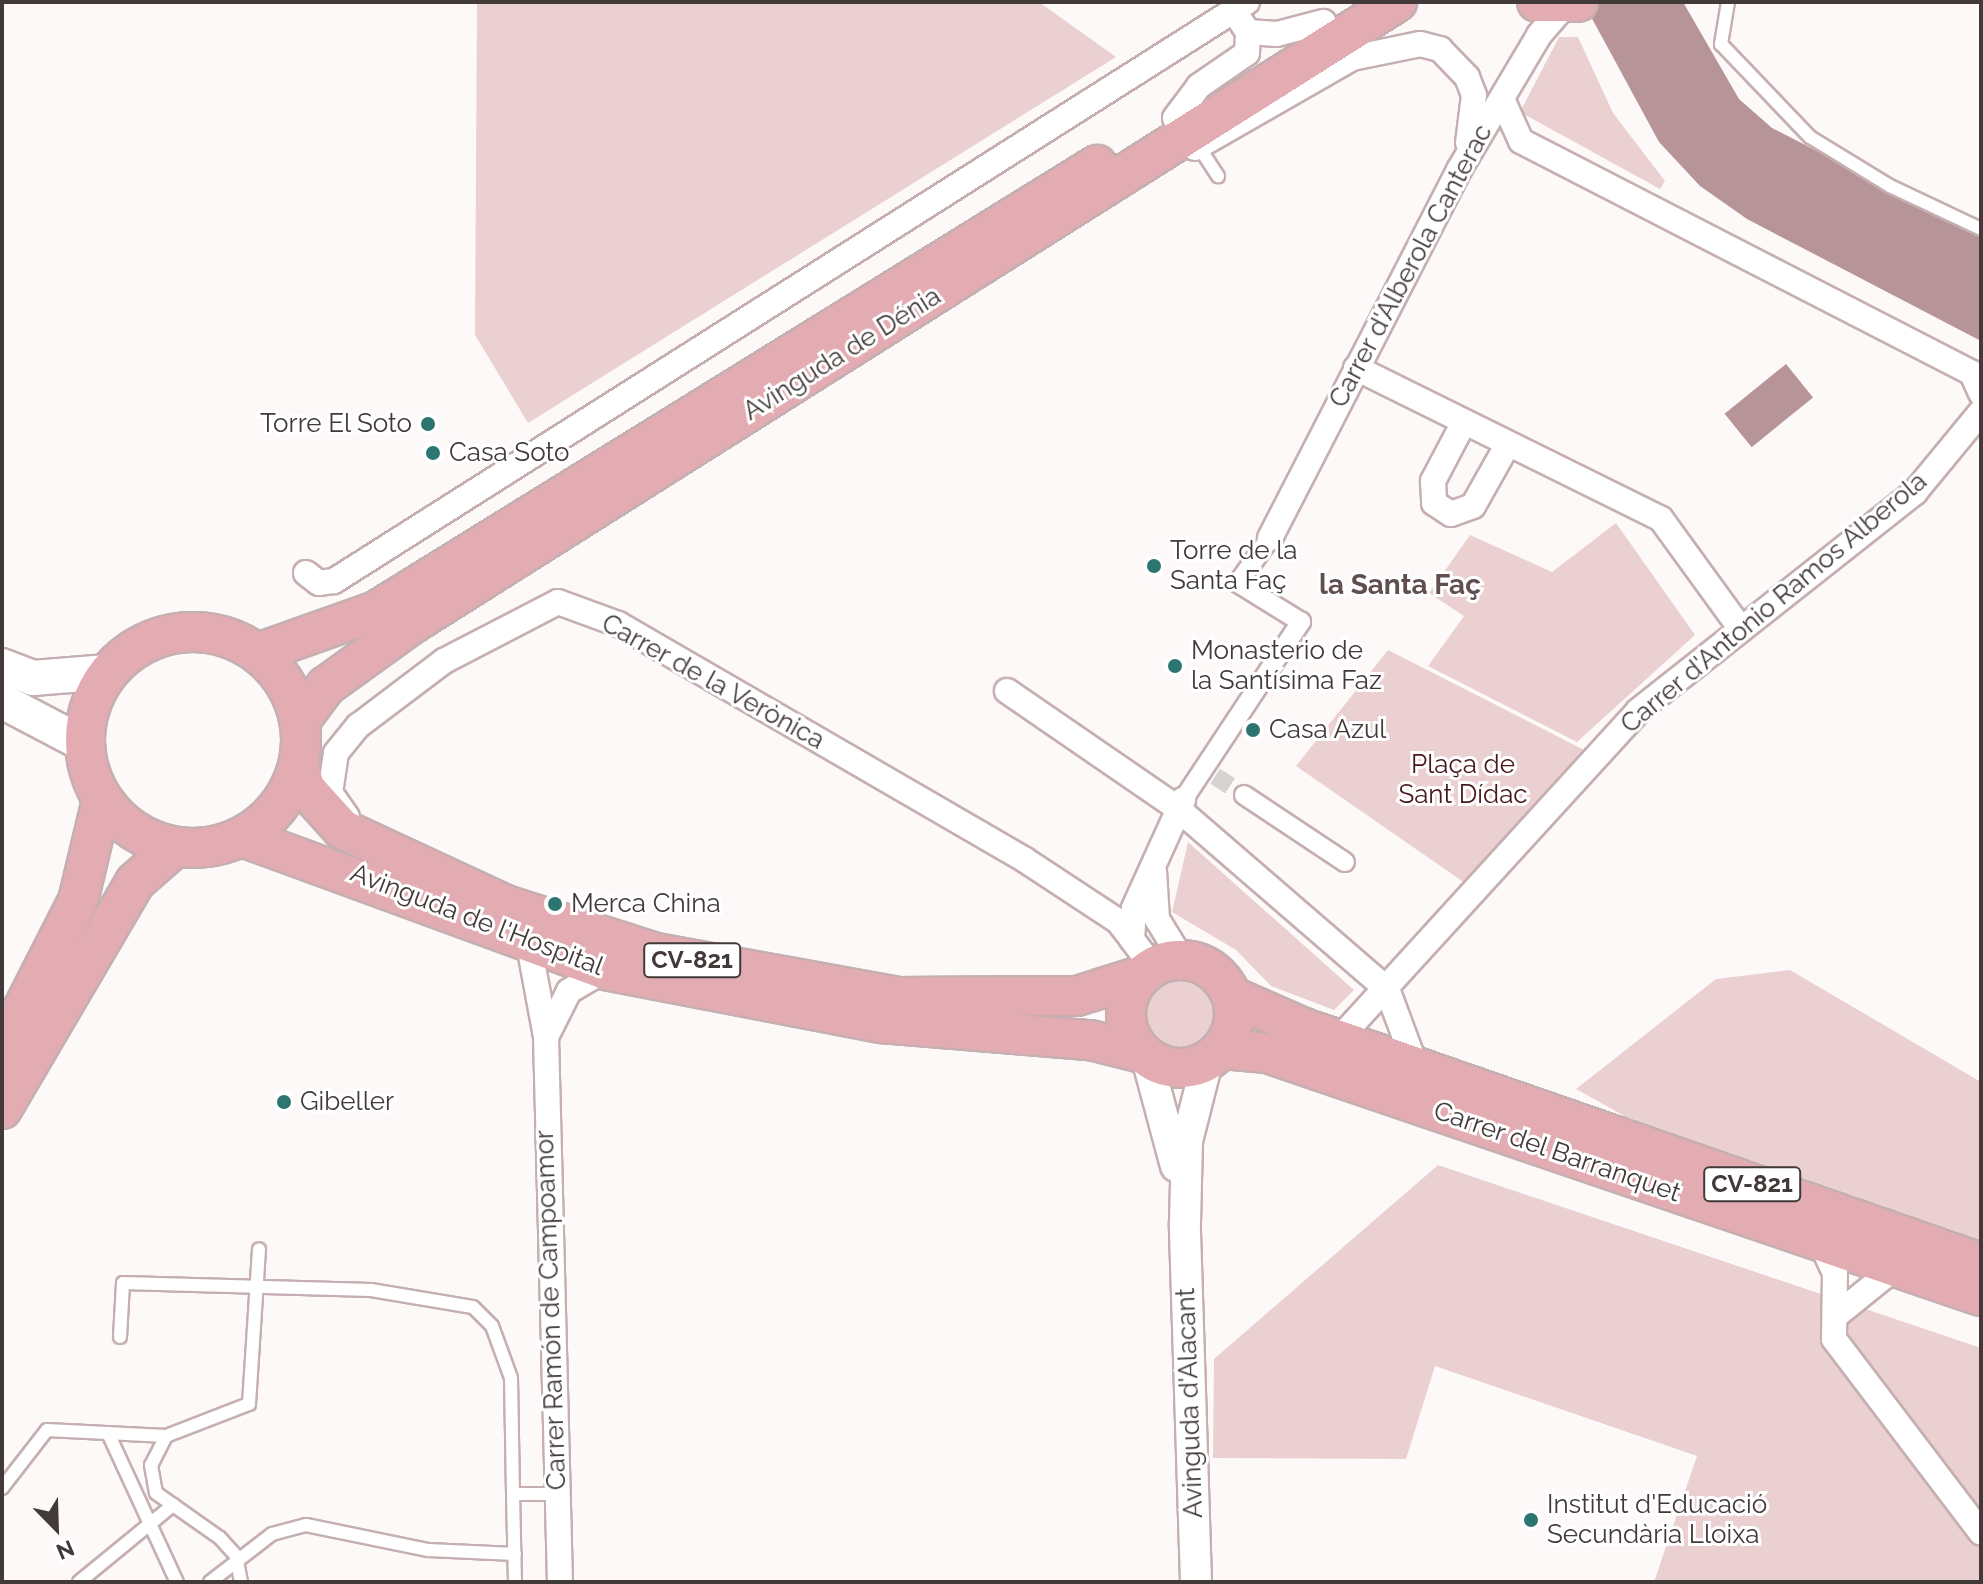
<!DOCTYPE html>
<html>
<head>
<meta charset="utf-8">
<style>
	body { margin:0 }
	#map { position:relative; width:1983px; height:1584px; overflow:hidden; background:#fdf9f9; font-family:Raleway,sans-serif }
	div>[style] { position:absolute }
	.green>* { inset:0; background:#ebd0d2 }
	.round { border-radius:50% }
	.water>* { inset:0; background:#b79497; transform-origin:0 0 }
	.pedestrian-tunnel>* { height:18px; margin-top:-9px; transform-origin:0; background:repeating-linear-gradient(90deg,#d8d3d3 0 18px,transparent 0 27px) }
	.roads { filter:drop-shadow(2px 0 #c5afb1) drop-shadow(-2px 0 #c5afb1) drop-shadow(0 2px #c5afb1) drop-shadow(0 -2px #c5afb1) }
	.service>* { height:12px; margin:-6px; padding:0 6px; transform-origin:6px; border-radius:6px; background:#fff }
	.pedestrian>* { height:18px; margin:-9px; padding:0 9px; transform-origin:9px; border-radius:9px; background:#fff }
	.minor>* { height:24px; margin:-12px; padding:0 12px; transform-origin:12px; border-radius:12px; background:#fff }
	.tertiary>* { height:30px; margin:-15px; padding:0 15px; transform-origin:15px; border-radius:15px; background:#fff }
	.secondary>* { height:34px; margin:-17px; padding:0 17px; transform-origin:17px; border-radius:17px; background:#fff }
	.primary>* { height:38px; margin:-19px; padding:0 19px; transform-origin:19px; border-radius:19px; background:#e3acb2 }
	.primary>.ring { margin:-19px; padding:0; box-sizing:content-box; background:none; border:38px solid #e3acb2; border-radius:50% }
	.dots>* { width:22px; height:22px; translate:-50% -50%; box-sizing:border-box; border:4px solid #fff; border-radius:50% }
	span { translate:-50% -50%; white-space:nowrap; text-align:center; line-height:1.15; -webkit-text-stroke:6px #fff; paint-order:stroke }
	.shield-label span { padding:2px 6px; background:#fff; border:2px solid; border-radius:6px; -webkit-text-stroke-width:0 }
	.shield-label { font-size:24px; color:#423939; font-weight:700 }
	.street-label { font-size:26px; color:#423939 }
	.poi-label { font-size:26px; color:#423939 }
	.right { translate:-100% -50%; text-align:right }
	.left { translate:0 -50%; text-align:left }
	.park-label { font-size:26px; color:#46171f }
	.neighbourhood-label { font-size:28px; color:#614e50; font-weight:700 }
	.frame { position:absolute; inset:0; border:4px solid #423939; pointer-events:none }
	.north { position:absolute; left:16px; top:1488px; width:80px; height:80px; -webkit-text-stroke:6px #fff; paint-order:stroke; rotate:157deg; font-size:22px; font-weight:700; line-height:32px; text-align:center; color:#423939 }
	.north::after { content:''; display:block; margin:auto; width:28px; height:36px; background:#423939; clip-path:polygon(50% 0,100% 100%,50% 72%,0 100%) }
</style>
</head>
<body>
<div id="map">
	<div class="green">
		<div style="clip-path:polygon(477px 2px,1039px 2px,1116px 57px,528px 423px,475px 335px)"></div>
		<div style="clip-path:polygon(1559px 37px,1578px 37px,1613px 113px,1665px 181px,1660px 189px,1520px 112px)"></div>
		<div style="clip-path:polygon(1616px 523px,1695px 635px,1577px 742px,1428px 666px,1464px 616px,1429px 593px,1470px 535px,1552px 572px)"></div>
		<div style="clip-path:polygon(1388px 650px,1594px 755px,1475px 890px,1296px 766px)"></div>
		<div style="clip-path:polygon(1188px 842px,1354px 990px,1334px 1010px,1271px 986px,1236px 950px,1172px 912px)"></div>
		<div style="clip-path:polygon(1790px 970px,1981px 1082px,1981px 1246px,1678px 1146px,1576px 1089px,1716px 979px)"></div>
		<div class="round" style="left:1143px;top:981px;width:70px;height:70px"></div>
		<div style="clip-path:polygon(1438px 1165px,1981px 1348px,1981px 1582px,1654px 1582px,1697px 1456px,1435px 1366px,1406px 1459px,1213px 1458px,1214px 1359px)"></div>
	</div>
	<div class="water">
		<div style="clip-path:polygon(1583px 2px,1683px 2px,1739px 99px,1772px 128px,1981px 235px,1981px 341px,1747px 219px,1700px 186px,1659px 142px)"></div>
		<div style="left:1786px;top:364px;width:43px;height:79px;rotate:51deg"></div>
	</div>
	<div class="pedestrian-tunnel">
		<div style="left:1215px;top:776px;width:35px;rotate:33deg"></div>
	</div>
	<div class="roads">
		<div class="service">
			<div style="left:1728px;top:2px;width:43px;rotate:99.5deg"></div>
			<div style="left:1721px;top:44px;width:129px;rotate:46.3deg"></div>
			<div style="left:1810px;top:137px;width:94px;rotate:31.5deg"></div>
			<div style="left:1890px;top:186px;width:101px;rotate:25.3deg"></div>
			<div style="left:1199px;top:147px;width:35px;rotate:57deg"></div>
			<div style="left:120px;top:1337px;width:54px;rotate:-86.8deg"></div>
			<div style="left:123px;top:1283px;width:248px;rotate:1.6deg"></div>
			<div style="left:371px;top:1290px;width:103px;rotate:9.5deg"></div>
			<div style="left:473px;top:1307px;width:27px;rotate:45deg"></div>
			<div style="left:492px;top:1326px;width:55px;rotate:69.9deg"></div>
			<div style="left:511px;top:1378px;width:116px;rotate:89deg"></div>
			<div style="left:513px;top:1494px;width:44px"></div>
			<div style="left:108px;top:1433px;width:164px;rotate:65.2deg"></div>
			<div style="left:166px;top:1436px;width:33px;rotate:117deg"></div>
			<div style="left:151px;top:1465px;width:28px;rotate:80deg"></div>
			<div style="left:156px;top:1493px;width:78px;rotate:35.1deg"></div>
			<div style="left:220px;top:1538px;width:24px;rotate:48deg"></div>
			<div style="left:236px;top:1556px;width:26px;rotate:79deg"></div>
			<div style="left:2px;top:1488px;width:73px;rotate:-52.2deg"></div>
			<div style="left:47px;top:1430px;width:119px;rotate:2.9deg"></div>
			<div style="left:166px;top:1436px;width:89px;rotate:-21.1deg"></div>
			<div style="left:249px;top:1404px;width:155px;rotate:-86.3deg"></div>
			<div style="left:513px;top:1494px;width:88px;rotate:88.7deg"></div>
			<div style="left:79px;top:1582px;width:122px;rotate:-39.3deg"></div>
			<div style="left:210px;top:1582px;width:78px;rotate:-37.7deg"></div>
			<div style="left:272px;top:1534px;width:35px;rotate:-15deg"></div>
			<div style="left:306px;top:1525px;width:125px;rotate:11.6deg"></div>
			<div style="left:428px;top:1550px;width:87px;rotate:2.6deg"></div>
		</div>
		<div class="pedestrian">
			<div style="left:1244px;top:795px;width:121px;rotate:33.6deg"></div>
			<div style="left:1183px;top:800px;width:214px;rotate:-56.5deg"></div>
			<div style="left:1301px;top:622px;width:74px;rotate:-148.2deg"></div>
			<div style="left:1238px;top:583px;width:55px;rotate:-54.6deg"></div>
		</div>
		<div class="minor">
			<div style="left:1248px;top:32px;width:29px;rotate:4deg"></div>
			<div style="left:1277px;top:34px;width:48px;rotate:-14.6deg"></div>
			<div style="left:1502px;top:99px;width:46px;rotate:65.7deg"></div>
			<div style="left:1521px;top:141px;width:507px;rotate:27.22deg"></div>
			<div style="left:1972px;top:373px;width:22px;rotate:66deg"></div>
			<div style="left:1175px;top:118px;width:40px;rotate:-53deg"></div>
			<div style="left:1199px;top:86px;width:58px;rotate:-34.5deg"></div>
			<div style="left:1247px;top:53px;width:21px;rotate:-87deg"></div>
			<div style="left:1248px;top:32px;width:25px;rotate:-124deg"></div>
			<div style="left:1195px;top:148px;width:181px;rotate:-29.8deg"></div>
			<div style="left:1352px;top:58px;width:69px;rotate:-11.6deg"></div>
			<div style="left:1420px;top:44px;width:21px;rotate:14deg"></div>
			<div style="left:1440px;top:49px;width:39px;rotate:46deg"></div>
			<div style="left:1467px;top:77px;width:19px;rotate:69deg"></div>
			<div style="left:1474px;top:95px;width:48px;rotate:97.1deg"></div>
			<div style="left:1356px;top:368px;width:340px;rotate:26.3deg"></div>
			<div style="left:1661px;top:519px;width:136px;rotate:54deg"></div>
			<div style="left:1464px;top:422px;width:67px;rotate:117.7deg"></div>
			<div style="left:1433px;top:481px;width:22px;rotate:87deg"></div>
			<div style="left:1434px;top:503px;width:20px;rotate:33deg"></div>
			<div style="left:1451px;top:514px;width:23px;rotate:-20deg"></div>
			<div style="left:1473px;top:506px;width:71px;rotate:-60.6deg"></div>
			<div style="left:1270px;top:538px;width:414px;rotate:-62.8deg"></div>
			<div style="left:1459px;top:170px;width:157px;rotate:-59.3deg"></div>
			<div style="left:1539px;top:35px;width:41px;rotate:-48.9deg"></div>
			<div style="left:306px;top:573px;width:16px;rotate:38deg"></div>
			<div style="left:319px;top:583px;width:15px;rotate:-8deg"></div>
			<div style="left:334px;top:581px;width:1081px;rotate:-32.38deg"></div>
			<div style="left:1007px;top:691px;width:206px;rotate:34.5deg"></div>
			<div style="left:1177px;top:808px;width:277px;rotate:40.8deg"></div>
			<div style="left:1387px;top:989px;width:83px;rotate:69.6deg"></div>
			<div style="left:347px;top:817px;width:29px;rotate:-125deg"></div>
			<div style="left:330px;top:793px;width:40px;rotate:-81.5deg"></div>
			<div style="left:336px;top:753px;width:35px;rotate:-51deg"></div>
			<div style="left:358px;top:726px;width:108px;rotate:-37.1deg"></div>
			<div style="left:444px;top:661px;width:128px;rotate:-27.4deg"></div>
			<div style="left:558px;top:602px;width:64px;rotate:20.1deg"></div>
			<div style="left:618px;top:624px;width:470px;rotate:30.1deg"></div>
			<div style="left:1025px;top:860px;width:111px;rotate:33.3deg"></div>
			<div style="left:1118px;top:921px;width:23px;rotate:52deg"></div>
			<div style="left:1154px;top:871px;width:48px;rotate:86.4deg"></div>
			<div style="left:1157px;top:919px;width:46px;rotate:58.4deg"></div>
			<div style="left:529px;top:945px;width:94px;rotate:79.5deg"></div>
			<div style="left:546px;top:1037px;width:545px;rotate:88.53deg"></div>
			<div style="left:1152px;top:966px;width:34px;rotate:-127deg"></div>
			<div style="left:1132px;top:939px;width:31px;rotate:-86deg"></div>
			<div style="left:1134px;top:908px;width:119px;rotate:-65.6deg"></div>
			<div style="left:547px;top:1035px;width:49px;rotate:-63.4deg"></div>
			<div style="left:569px;top:991px;width:42px;rotate:-30.3deg"></div>
			<div style="left:1338px;top:1040px;width:445px;rotate:-47.6deg"></div>
			<div style="left:1638px;top:711px;width:353px;rotate:-38.3deg"></div>
			<div style="left:1915px;top:492px;width:104px;rotate:-50.5deg"></div>
			<div style="left:1820px;top:1241px;width:35px;rotate:65deg"></div>
			<div style="left:1835px;top:1273px;width:66px;rotate:90.9deg"></div>
			<div style="left:1834px;top:1339px;width:243px;rotate:52.8deg"></div>
			<div style="left:1838px;top:1314px;width:75px;rotate:-39deg"></div>
		</div>
		<div class="tertiary">
			<div style="left:1147px;top:1058px;width:112px;rotate:75deg"></div>
			<div style="left:1196px;top:1582px;width:359px;rotate:-91.8deg"></div>
			<div style="left:1185px;top:1223px;width:82px;rotate:-88.6deg"></div>
			<div style="left:1187px;top:1141px;width:81px;rotate:-75.8deg"></div>
		</div>
		<div class="secondary">
			<div style="left:2px;top:666px;width:33px;rotate:21deg"></div>
			<div style="left:33px;top:678px;width:75px;rotate:-4.6deg"></div>
			<div style="left:2px;top:701px;width:93px;rotate:27.7deg"></div>
		</div>
		<div class="primary">
			<div style="left:1537px;top:2px;width:41px"></div>
			<div class="ring" style="left:85px;top:632px;width:178px;height:178px"></div>
			<div style="left:258px;top:653px;width:125px;rotate:-19.6deg"></div>
			<div style="left:376px;top:611px;width:848px;rotate:-31.74deg"></div>
			<div style="left:300px;top:721px;width:44px;rotate:-53.4deg"></div>
			<div style="left:326px;top:686px;width:106px;rotate:-35.8deg"></div>
			<div style="left:412px;top:624px;width:1165px;rotate:-32.27deg"></div>
			<div style="left:299px;top:765px;width:24px;rotate:75deg"></div>
			<div style="left:305px;top:788px;width:55px;rotate:47.9deg"></div>
			<div style="left:342px;top:829px;width:181px;rotate:24.9deg"></div>
			<div style="left:506px;top:905px;width:157px;rotate:17.7deg"></div>
			<div style="left:656px;top:953px;width:245px;rotate:10.3deg"></div>
			<div style="left:897px;top:997px;width:180px;rotate:-0.3deg"></div>
			<div style="left:1077px;top:996px;width:66px;rotate:-17.6deg"></div>
			<div style="left:242px;top:837px;width:387px;rotate:20.1deg"></div>
			<div style="left:605px;top:970px;width:281px;rotate:10.9deg"></div>
			<div style="left:881px;top:1023px;width:210px;rotate:4.7deg"></div>
			<div style="left:1090px;top:1040px;width:54px;rotate:14deg"></div>
			<div class="ring" style="left:1126px;top:960px;width:70px;height:70px"></div>
			<div style="left:1233px;top:997px;width:77px;rotate:23.6deg"></div>
			<div style="left:1304px;top:1028px;width:717px;rotate:19.14deg"></div>
			<div style="left:1222px;top:1049px;width:45px;rotate:5.1deg"></div>
			<div style="left:1267px;top:1053px;width:754px;rotate:18.8deg"></div>
			<div style="left:2px;top:1050px;width:167px;rotate:-63deg"></div>
			<div style="left:78px;top:901px;width:104px;rotate:-76.6deg"></div>
			<div style="left:2px;top:1109px;width:263px;rotate:-59.6deg"></div>
			<div style="left:135px;top:882px;width:53px;rotate:-41.2deg"></div>
		</div>
	</div>
	<div class="dots">
		<div style="left:428px;top:424px;background:#2c7570"></div>
		<div style="left:433px;top:453px;background:#2c7570"></div>
		<div style="left:1154px;top:566px;background:#2c7570"></div>
		<div style="left:1175px;top:666px;background:#2c7570"></div>
		<div style="left:1253px;top:730px;background:#2c7570"></div>
		<div style="left:555px;top:904px;background:#2c7570"></div>
		<div style="left:284px;top:1102px;background:#2c7570"></div>
		<div style="left:1531px;top:1520px;background:#2c7570"></div>
	</div>
	<div class="shield-label">
		<span style="left:692px;top:960px">CV-821</span>
		<span style="left:1752px;top:1184px">CV-821</span>
	</div>
	<div class="street-label">
		<span style="left:1411px;top:266px;rotate:-62deg">Carrer d'Alberola Canterac</span>
		<span style="left:842px;top:354px;rotate:-32deg">Avinguda de Dénia</span>
		<span style="left:1774px;top:603px;rotate:-40deg">Carrer d'Antonio Ramos Alberola</span>
		<span style="left:713px;top:682px;rotate:29deg">Carrer de la Verònica</span>
		<span style="left:477px;top:920px;rotate:21deg">Avinguda de l'Hospital</span>
		<span style="left:1557px;top:1152px;rotate:19deg">Carrer del Barranquet</span>
		<span style="left:551px;top:1310px;rotate:-92deg">Carrer Ramón de Campoamor</span>
		<span style="left:1190px;top:1403px;rotate:-92deg">Avinguda d'Alacant</span>
	</div>
	<div class="poi-label">
		<span class="right" style="left:412px;top:424px">Torre El Soto</span>
		<span class="left" style="left:449px;top:453px">Casa Soto</span>
		<span class="left" style="left:1170px;top:566px">Torre de la<br>Santa Faç</span>
		<span class="left" style="left:1191px;top:666px">Monasterio de<br>la Santísima Faz</span>
		<span class="left" style="left:1269px;top:730px">Casa Azul</span>
		<span class="left" style="left:571px;top:904px">Merca China</span>
		<span class="left" style="left:300px;top:1102px">Gibeller</span>
		<span class="left" style="left:1547px;top:1520px">Institut d'Educació<br>Secundària Lloixa</span>
	</div>
	<div class="park-label">
		<span style="left:1463px;top:780px">Plaça de<br>Sant Dídac</span>
	</div>
	<div class="neighbourhood-label">
		<span style="left:1400px;top:585px">la Santa Faç</span>
	</div>
	<div class="frame"></div>
	<div class="north">N</div>
</div>
</body>
</html>
